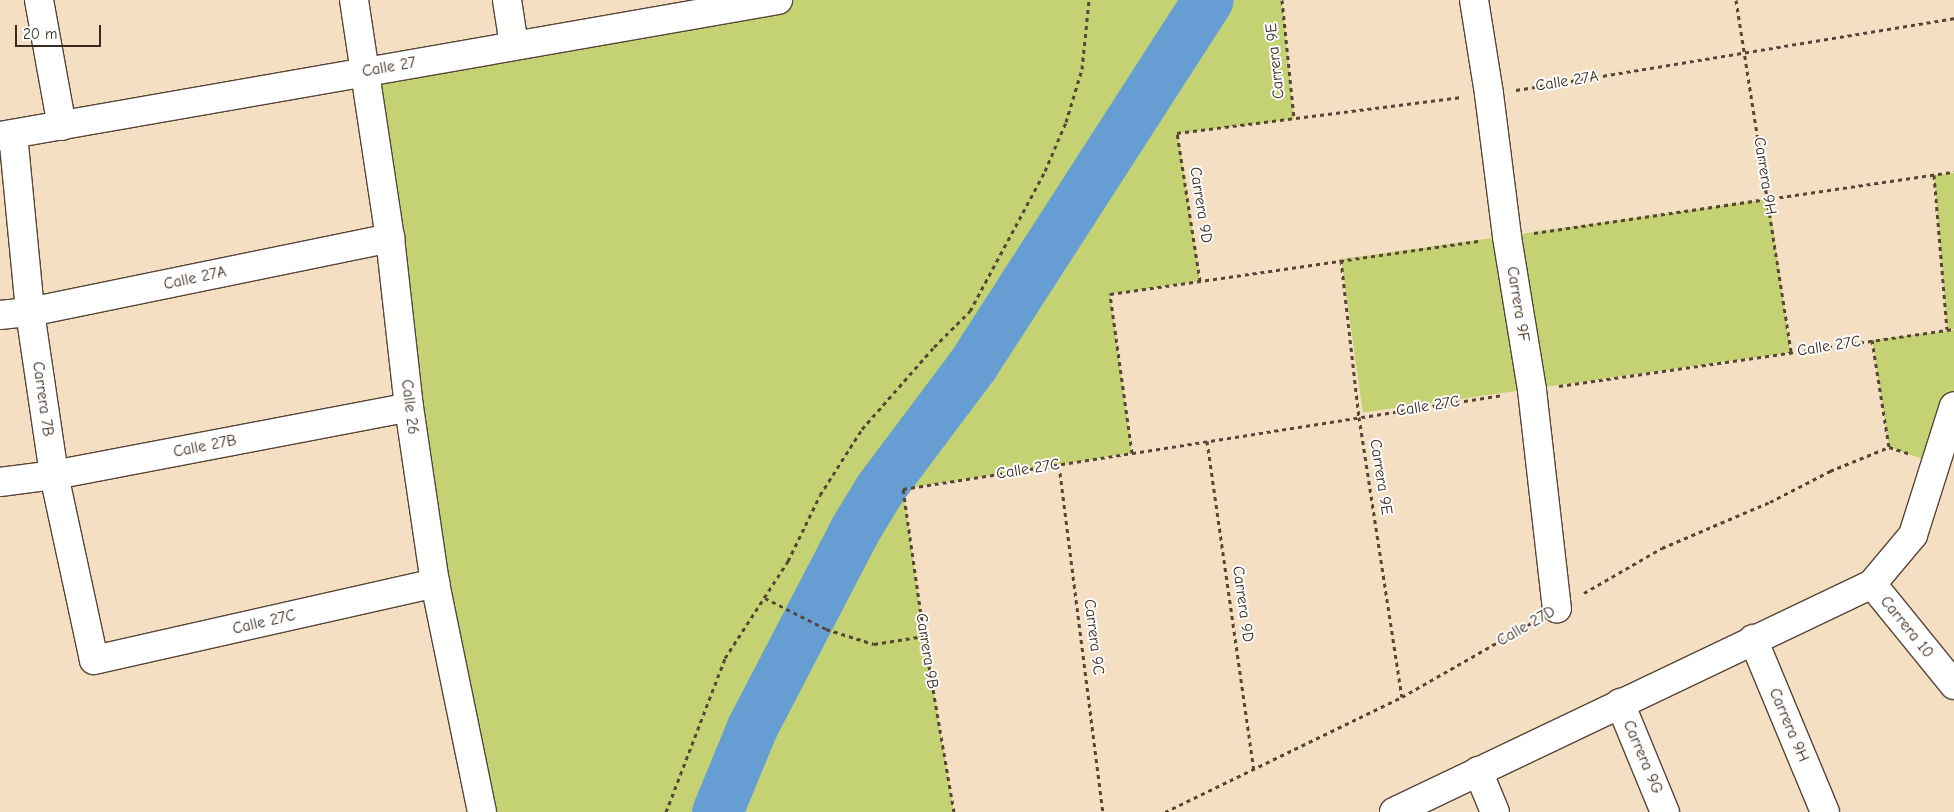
<!DOCTYPE html>
<html>
<head>
<meta charset="utf-8">
<style>
	body { margin:0 }
	#map { position:relative; width:1954px; height:812px; overflow:hidden; background:#f4dfc2; font-family:"Comic Neue",sans-serif }
	div>[style] { position:absolute }
	.green>* { inset:0; background:#c4d274; transform-origin:0 0 }
	.river>* { height:51px; margin:-25.5px; padding:0 25.5px; transform-origin:25.5px; border-radius:25.5px; background:#669ed4 }
	.path>* { height:3px; margin-top:-1.5px; transform-origin:0; background:repeating-linear-gradient(90deg,#574537 0 4px,transparent 0 8px) }
	.roads { filter:drop-shadow(1px 0 #574537) drop-shadow(-1px 0 #574537) drop-shadow(0 1px #574537) drop-shadow(0 -1px #574537) }
	.minor>* { height:28px; margin:-14px; padding:0 14px; transform-origin:14px; border-radius:14px; background:#fff }
	span { translate:-50% -50%; white-space:nowrap; text-align:center; line-height:1.15; -webkit-text-stroke:4px #fff; paint-order:stroke }
	.street-label { font-size:16px; color:#3b2a1e }
	.scale { position:absolute; left:15px; top:25px; width:86px; height:22px; box-sizing:border-box; border:2px solid #3b2a1e; border-top:0; padding-left:6px; font-size:15px; line-height:18px; white-space:nowrap; color:#3b2a1e; -webkit-text-stroke:4px #fff; paint-order:stroke }
</style>
</head>
<body>
<div id="map">
	<div class="green">
		<div style="clip-path:polygon(779px 0,1282px 0,1294px 119px,1178px 133px,1200px 281px,1110px 294px,1132px 453px,903px 489px,924px 636px,954px 812px,484px 812px,365px 71px)"></div>
		<div style="clip-path:polygon(1954px 173px,1954px 329px,1947px 329px,1934px 175px)"></div>
		<div style="left:1769px;top:199px;width:155px;height:432px;rotate:82deg"></div>
		<div style="clip-path:polygon(1954px 330px,1954px 411px,1937px 464px,1889px 447px,1872px 340px)"></div>
	</div>
	<div class="river">
		<div style="left:717px;top:812px;width:92px;rotate:-67.6deg"></div>
		<div style="left:752px;top:727px;width:223px;rotate:-62.5deg"></div>
		<div style="left:855px;top:529px;width:48px;rotate:-58.6deg"></div>
		<div style="left:880px;top:488px;width:155px;rotate:-53.1deg"></div>
		<div style="left:973px;top:364px;width:433px;rotate:-57.2deg"></div>
	</div>
	<div class="path">
		<div style="left:1282px;top:0;width:120px;rotate:84.2deg"></div>
		<div style="left:1736px;top:0;width:356px;rotate:81.1deg"></div>
		<div style="left:1516px;top:90px;width:444px;rotate:-9.3deg"></div>
		<div style="left:1934px;top:175px;width:155px;rotate:85.2deg"></div>
		<div style="left:1534px;top:233px;width:424px;rotate:-8.3deg"></div>
		<div style="left:1341px;top:260px;width:158px;rotate:83.5deg"></div>
		<div style="left:1359px;top:417px;width:283px;rotate:81.3deg"></div>
		<div style="left:1200px;top:281px;width:150px;rotate:-98.8deg"></div>
		<div style="left:1177px;top:133px;width:287px;rotate:-7.2deg"></div>
		<div style="left:1872px;top:340px;width:108px;rotate:81deg"></div>
		<div style="left:1559px;top:386px;width:399px;rotate:-8.2deg"></div>
		<div style="left:1207px;top:441px;width:332px;rotate:81.9deg"></div>
		<div style="left:1889px;top:447px;width:22px;rotate:18deg"></div>
		<div style="left:1132px;top:453px;width:161px;rotate:-97.9deg"></div>
		<div style="left:1110px;top:294px;width:372px;rotate:-8.2deg"></div>
		<div style="left:1059px;top:465px;width:350px;rotate:82.8deg"></div>
		<div style="left:1584px;top:593px;width:90px;rotate:-30deg"></div>
		<div style="left:1662px;top:548px;width:117px;rotate:-23.1deg"></div>
		<div style="left:1770px;top:502px;width:68px;rotate:-27.3deg"></div>
		<div style="left:1830px;top:471px;width:64px;rotate:-22.1deg"></div>
		<div style="left:765px;top:598px;width:68px;rotate:26.9deg"></div>
		<div style="left:826px;top:629px;width:50px;rotate:17.4deg"></div>
		<div style="left:874px;top:644px;width:51px;rotate:-9.1deg"></div>
		<div style="left:666px;top:812px;width:165px;rotate:-69deg"></div>
		<div style="left:725px;top:658px;width:116px;rotate:-57deg"></div>
		<div style="left:788px;top:561px;width:73px;rotate:-64.1deg"></div>
		<div style="left:820px;top:495px;width:78px;rotate:-57.5deg"></div>
		<div style="left:862px;top:429px;width:109px;rotate:-48.7deg"></div>
		<div style="left:934px;top:347px;width:51px;rotate:-45deg"></div>
		<div style="left:970px;top:311px;width:159px;rotate:-61.8deg"></div>
		<div style="left:1045px;top:171px;width:53px;rotate:-66.8deg"></div>
		<div style="left:1066px;top:122px;width:55px;rotate:-73.2deg"></div>
		<div style="left:1082px;top:69px;width:69px;rotate:-84.2deg"></div>
		<div style="left:954px;top:812px;width:179px;rotate:-99.7deg"></div>
		<div style="left:924px;top:636px;width:148px;rotate:-98.1deg"></div>
		<div style="left:903px;top:489px;width:607px;rotate:-8.9deg"></div>
		<div style="left:1165px;top:812px;width:263px;rotate:-25.9deg"></div>
		<div style="left:1402px;top:697px;width:151px;rotate:-29.8deg"></div>
	</div>
	<div class="roads">
		<div class="minor">
			<div style="left:39px;top:0;width:128px;rotate:79.7deg"></div>
			<div style="left:354px;top:0;width:241px;rotate:81.4deg"></div>
			<div style="left:390px;top:238px;width:170px;rotate:83.6deg"></div>
			<div style="left:409px;top:407px;width:178px;rotate:81.6deg"></div>
			<div style="left:435px;top:583px;width:234px;rotate:78.4deg"></div>
			<div style="left:507px;top:0;width:46px;rotate:81.2deg"></div>
			<div style="left:1474px;top:0;width:95px;rotate:80.9deg"></div>
			<div style="left:1489px;top:94px;width:144px;rotate:82.8deg"></div>
			<div style="left:1507px;top:237px;width:155px;rotate:80.7deg"></div>
			<div style="left:1532px;top:390px;width:220px;rotate:83.5deg"></div>
			<div style="left:13px;top:134px;width:179px;rotate:84.5deg"></div>
			<div style="left:30px;top:312px;width:165px;rotate:81.6deg"></div>
			<div style="left:54px;top:475px;width:189px;rotate:77.8deg"></div>
			<div style="left:94px;top:660px;width:350px;rotate:-12.7deg"></div>
			<div style="left:0;top:136px;width:790px;rotate:-9.92deg"></div>
			<div style="left:0;top:315px;width:30px;rotate:-6deg"></div>
			<div style="left:30px;top:312px;width:368px;rotate:-11.6deg"></div>
			<div style="left:0;top:482px;width:54px;rotate:-7.4deg"></div>
			<div style="left:54px;top:475px;width:361px;rotate:-10.8deg"></div>
			<div style="left:1872px;top:584px;width:130px;rotate:50.9deg"></div>
			<div style="left:1753px;top:639px;width:187px;rotate:67.4deg"></div>
			<div style="left:1620px;top:703px;width:118px;rotate:67.6deg"></div>
			<div style="left:1478px;top:771px;width:44px;rotate:67.5deg"></div>
			<div style="left:1394px;top:812px;width:530px;rotate:-25.5deg"></div>
			<div style="left:1872px;top:584px;width:64px;rotate:-50.1deg"></div>
			<div style="left:1913px;top:535px;width:135px;rotate:-72.4deg"></div>
		</div>
	</div>
	<div class="street-label">
		<span style="left:1275px;top:61px;rotate:-96deg">Carrera 9E</span>
		<span style="left:389px;top:67px;rotate:-10deg">Calle 27</span>
		<span style="left:1567px;top:81px;rotate:-9deg">Calle 27A</span>
		<span style="left:1765px;top:176px;rotate:81deg">Carrera 9H</span>
		<span style="left:1201px;top:205px;rotate:81deg">Carrera 9D</span>
		<span style="left:195px;top:278px;rotate:-12deg">Calle 27A</span>
		<span style="left:1518px;top:304px;rotate:81deg">Carrera 9F</span>
		<span style="left:1829px;top:346px;rotate:-9deg">Calle 27C</span>
		<span style="left:43px;top:399px;rotate:82deg">Carrera 7B</span>
		<span style="left:1428px;top:406px;rotate:-9deg">Calle 27C</span>
		<span style="left:410px;top:407px;rotate:83deg">Calle 26</span>
		<span style="left:205px;top:446px;rotate:-11deg">Calle 27B</span>
		<span style="left:1028px;top:469px;rotate:-9deg">Calle 27C</span>
		<span style="left:1381px;top:477px;rotate:81deg">Carrera 9E</span>
		<span style="left:1243px;top:604px;rotate:82deg">Carrera 9D</span>
		<span style="left:264px;top:622px;rotate:-13deg">Calle 27C</span>
		<span style="left:1526px;top:626px;rotate:-30deg">Calle 27D</span>
		<span style="left:1907px;top:627px;rotate:51deg">Carrera 10</span>
		<span style="left:1094px;top:637px;rotate:83deg">Carrera 9C</span>
		<span style="left:927px;top:651px;rotate:81deg">Carrera 9B</span>
		<span style="left:1789px;top:725px;rotate:67deg">Carrera 9H</span>
		<span style="left:1643px;top:757px;rotate:67deg">Carrera 9G</span>
	</div>
	<div class="scale">20 m</div>
</div>
</body>
</html>
